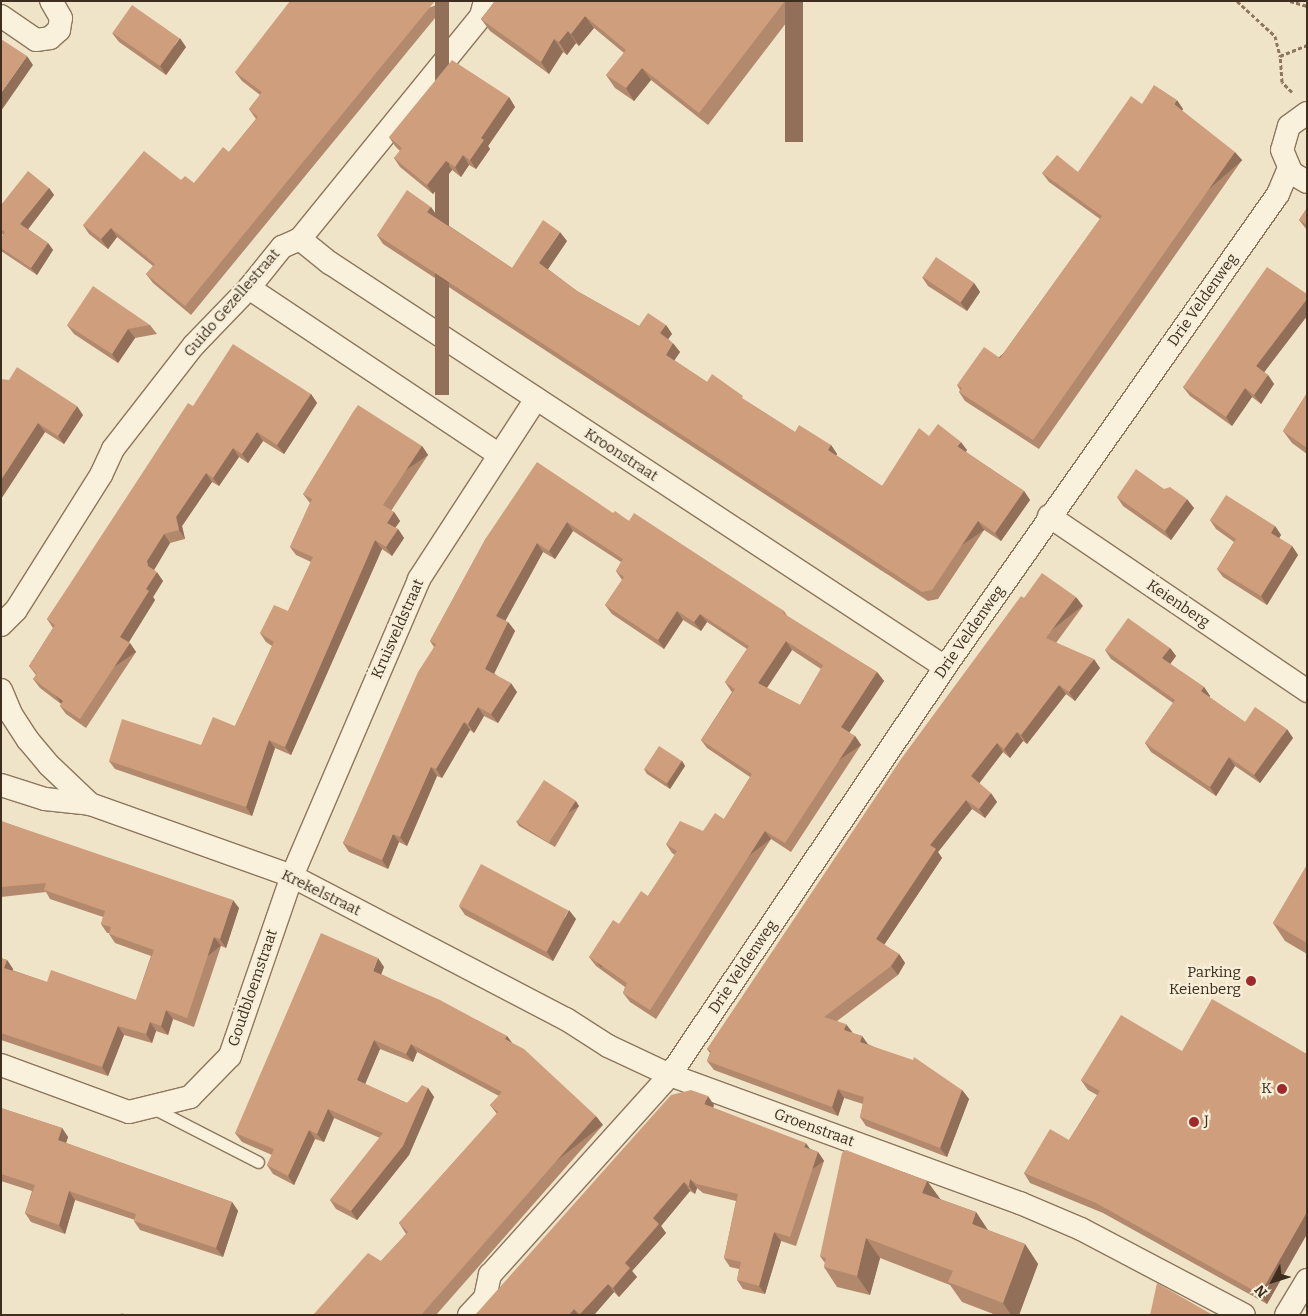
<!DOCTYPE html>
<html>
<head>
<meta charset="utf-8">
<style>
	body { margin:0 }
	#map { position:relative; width:1308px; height:1316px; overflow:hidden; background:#f0e4c8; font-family:Bitter,serif }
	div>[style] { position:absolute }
	.path>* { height:3px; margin-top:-1.5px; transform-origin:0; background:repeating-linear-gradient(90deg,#8d765c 0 4px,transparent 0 6.5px) }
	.roads { filter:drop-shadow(1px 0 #8d765c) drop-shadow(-1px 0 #8d765c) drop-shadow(0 1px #8d765c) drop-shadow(0 -1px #8d765c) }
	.lane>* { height:11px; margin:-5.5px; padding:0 5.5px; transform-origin:5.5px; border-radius:5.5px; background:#faf1dc }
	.street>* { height:22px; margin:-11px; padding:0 11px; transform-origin:11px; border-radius:11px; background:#faf1dc }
	.wall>* { inset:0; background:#b2896c }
	.shaded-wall>* { inset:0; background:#916f58; transform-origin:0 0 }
	.building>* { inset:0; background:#cf9f7d; transform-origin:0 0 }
	.dots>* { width:14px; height:14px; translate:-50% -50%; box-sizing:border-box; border:2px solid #f7eed8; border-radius:50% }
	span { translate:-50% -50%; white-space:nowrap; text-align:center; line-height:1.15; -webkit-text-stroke:4.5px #f7eed8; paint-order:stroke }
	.street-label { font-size:15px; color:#3d2e20 }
	.poi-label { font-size:15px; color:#3d2e20 }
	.right { translate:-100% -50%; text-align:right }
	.left { translate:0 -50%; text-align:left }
	.frame { position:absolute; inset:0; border:2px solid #3d2e20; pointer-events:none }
	.north { position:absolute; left:1248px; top:1256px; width:50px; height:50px; -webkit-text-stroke:4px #f7eed8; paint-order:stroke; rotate:230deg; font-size:14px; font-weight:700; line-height:20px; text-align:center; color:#3d2e20 }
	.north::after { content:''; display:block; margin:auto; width:18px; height:22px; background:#3d2e20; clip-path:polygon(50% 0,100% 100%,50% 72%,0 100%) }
</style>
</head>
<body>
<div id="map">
	<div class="path">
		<div style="left:1237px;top:1px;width:52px;rotate:42.6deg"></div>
		<div style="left:1275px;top:36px;width:21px;rotate:76deg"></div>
		<div style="left:1290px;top:1px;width:18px;rotate:16deg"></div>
		<div style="left:1292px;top:92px;width:14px;rotate:-135deg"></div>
		<div style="left:1282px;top:82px;width:26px;rotate:-94deg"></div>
		<div style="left:1280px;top:56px;width:29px;rotate:-22deg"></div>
	</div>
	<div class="roads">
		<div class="lane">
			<div style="left:153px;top:1108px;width:118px;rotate:27.2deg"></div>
		</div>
		<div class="street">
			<div style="left:1px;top:16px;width:42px;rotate:34.4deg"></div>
			<div style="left:36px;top:40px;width:14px;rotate:-8deg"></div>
			<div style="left:50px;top:38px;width:12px;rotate:-42deg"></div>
			<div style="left:59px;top:30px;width:12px;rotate:-81deg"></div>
			<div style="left:61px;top:18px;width:20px;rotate:-120deg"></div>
			<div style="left:1307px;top:113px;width:22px;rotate:144deg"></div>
			<div style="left:1289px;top:126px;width:25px;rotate:106deg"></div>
			<div style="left:1282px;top:150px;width:25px;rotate:67deg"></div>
			<div style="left:1292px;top:173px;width:17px;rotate:31deg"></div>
			<div style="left:300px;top:239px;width:38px;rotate:39deg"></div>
			<div style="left:330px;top:263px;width:736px;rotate:33.3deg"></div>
			<div style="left:249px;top:288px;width:301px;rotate:33.7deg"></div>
			<div style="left:1049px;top:516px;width:312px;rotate:34.1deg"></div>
			<div style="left:1px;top:625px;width:21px;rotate:-45deg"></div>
			<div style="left:16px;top:610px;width:160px;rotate:-57.8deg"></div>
			<div style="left:101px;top:475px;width:29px;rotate:-65deg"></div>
			<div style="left:113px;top:449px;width:132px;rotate:-52.1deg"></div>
			<div style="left:194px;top:345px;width:79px;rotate:-46deg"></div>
			<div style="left:249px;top:288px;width:53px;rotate:-51.2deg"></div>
			<div style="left:282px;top:247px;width:20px;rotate:-24deg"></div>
			<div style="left:300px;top:239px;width:287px;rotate:-50.9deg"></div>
			<div style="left:481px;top:16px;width:16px;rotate:-75deg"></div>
			<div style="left:1px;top:690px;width:26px;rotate:67deg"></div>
			<div style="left:11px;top:714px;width:31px;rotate:57deg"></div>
			<div style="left:28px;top:740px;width:33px;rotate:50deg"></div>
			<div style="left:49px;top:765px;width:57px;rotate:43.6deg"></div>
			<div style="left:90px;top:804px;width:214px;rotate:19.6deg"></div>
			<div style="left:292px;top:876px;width:309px;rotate:27.6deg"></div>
			<div style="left:566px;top:1019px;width:50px;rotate:32.7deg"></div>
			<div style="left:608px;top:1046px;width:68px;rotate:25.1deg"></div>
			<div style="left:670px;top:1075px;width:492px;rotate:-56deg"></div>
			<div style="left:945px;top:667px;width:578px;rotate:-54.85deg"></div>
			<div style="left:1278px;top:194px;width:28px;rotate:-67deg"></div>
			<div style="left:1px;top:785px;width:46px;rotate:17.7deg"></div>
			<div style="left:45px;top:799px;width:45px;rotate:6.3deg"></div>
			<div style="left:1px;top:1065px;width:136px;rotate:20.2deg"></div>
			<div style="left:129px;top:1112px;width:63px;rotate:-13.8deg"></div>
			<div style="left:190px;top:1097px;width:57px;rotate:-45.7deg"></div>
			<div style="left:230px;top:1056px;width:190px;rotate:-71deg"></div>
			<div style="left:292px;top:876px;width:323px;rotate:-66.8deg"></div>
			<div style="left:419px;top:579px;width:215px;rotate:-57deg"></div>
			<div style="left:469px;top:1315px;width:23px;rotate:-47deg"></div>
			<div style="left:485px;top:1298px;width:24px;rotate:-78deg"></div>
			<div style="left:490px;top:1275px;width:269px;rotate:-48deg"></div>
			<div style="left:670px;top:1075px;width:373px;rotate:20.1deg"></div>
			<div style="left:1020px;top:1203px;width:66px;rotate:23.1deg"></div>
			<div style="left:1081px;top:1229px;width:184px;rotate:27.8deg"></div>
			<div style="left:1286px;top:1315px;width:41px;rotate:-59deg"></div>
		</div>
	</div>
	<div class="wall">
		<div style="clip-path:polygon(449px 1px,191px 315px,153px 283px,146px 274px,153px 266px,117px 237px,108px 249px,89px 234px,83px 225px,181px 180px,194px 183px,229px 152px,256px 119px,249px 109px,260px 95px,242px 81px,235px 72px)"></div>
		<div style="clip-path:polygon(495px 1px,803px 1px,708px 125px,651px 80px,634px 101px,615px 88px,606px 75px,624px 53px,594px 28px,579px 46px,576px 43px,567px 55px,563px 52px,549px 74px,490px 31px,481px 19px)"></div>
		<div style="clip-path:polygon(112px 33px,186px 47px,166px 75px,119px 42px)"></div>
		<div style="clip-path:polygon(509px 97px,515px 107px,488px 146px,490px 149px,476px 169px,469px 165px,461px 177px,452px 170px,433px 194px,400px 167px,394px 158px,400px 151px,395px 146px,389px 137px)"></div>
		<div style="clip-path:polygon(1142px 104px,1183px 109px,1182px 111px,1242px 160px,1039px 449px,965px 401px,959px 392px,960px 390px,957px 385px,1000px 358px,1100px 219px,1049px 182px,1042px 173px,1078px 172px)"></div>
		<div style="clip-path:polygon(49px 188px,54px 195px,28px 229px,48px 243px,53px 250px,37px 275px,1px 251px,1px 238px,3px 235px,1px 233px,1px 205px)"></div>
		<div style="clip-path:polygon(431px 207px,437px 216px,436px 217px,512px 268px,567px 241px,548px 269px,577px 291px,639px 326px,666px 325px,672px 334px,668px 339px,680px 352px,674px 360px,707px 382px,748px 402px,795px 432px,831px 445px,837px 454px,836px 455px,882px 486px,929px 436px,967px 450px,966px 452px,1024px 491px,1030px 500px,1001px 541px,984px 530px,938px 599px,928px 601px,383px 244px,377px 235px)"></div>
		<div style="clip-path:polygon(1307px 208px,1307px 230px,1299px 220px)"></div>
		<div style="clip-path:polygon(922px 277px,974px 283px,980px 292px,967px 311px,928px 286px)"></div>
		<div style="clip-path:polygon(1307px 294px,1307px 316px,1264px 372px,1268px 375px,1274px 384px,1261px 404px,1252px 397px,1232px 426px,1190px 396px,1183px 387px)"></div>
		<div style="clip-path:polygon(67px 325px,150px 325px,157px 334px,135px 338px,118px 363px,74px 334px)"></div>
		<div style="clip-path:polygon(1px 379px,83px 415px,64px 444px,45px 432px,1px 499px)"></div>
		<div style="clip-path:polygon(1307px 393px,1307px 454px,1292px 443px,1283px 431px)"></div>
		<div style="clip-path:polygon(311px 394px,317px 403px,284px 454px,263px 441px,248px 463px,239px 457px,219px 486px,212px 482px,182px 526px,185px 539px,170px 543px,154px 570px,163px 581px,153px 597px,155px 600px,129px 642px,136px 652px,86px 728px,66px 714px,60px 706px,61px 704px,40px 688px,33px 679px,36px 675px,29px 666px,53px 628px,47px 619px,193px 406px)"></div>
		<div style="clip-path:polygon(422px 446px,428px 455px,391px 511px,394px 512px,400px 521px,395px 528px,398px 529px,404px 538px,392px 556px,382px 549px,291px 755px,275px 748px,252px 816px,115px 769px,109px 761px,201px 745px,235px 726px,272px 646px,266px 642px,260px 633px,288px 611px,311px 562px,296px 555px,290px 547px,310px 503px,303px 494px)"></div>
		<div style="clip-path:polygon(1164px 489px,1194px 508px,1171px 540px,1123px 506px,1117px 497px)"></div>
		<div style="clip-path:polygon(evenodd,613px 513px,629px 521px,784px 611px,788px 617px,877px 672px,884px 681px,849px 733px,855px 736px,861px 745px,791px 852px,771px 839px,656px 1019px,630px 1002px,623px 993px,625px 987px,596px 966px,589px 957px,619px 924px,648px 896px,675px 855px,672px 853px,666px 844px,703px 831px,724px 819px,750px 777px,707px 748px,701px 740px,732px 692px,731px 691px,725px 682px,747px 649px,707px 622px,701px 631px,683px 620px,664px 649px,612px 614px,605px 605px,622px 580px,616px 571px,621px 562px,573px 531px,555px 559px,543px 552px,505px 621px,508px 622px,515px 631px,494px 673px,517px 692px,498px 723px,484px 716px,474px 733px,470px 730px,442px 778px,437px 776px,407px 846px,399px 842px,388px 869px,349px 852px,343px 843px,434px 647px,430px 641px,486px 538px,613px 513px,792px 650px,821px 669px,800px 705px,767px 688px,792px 650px)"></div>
		<div style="clip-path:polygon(1210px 520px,1275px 526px,1281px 535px,1279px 538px,1292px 546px,1298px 555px,1267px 605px,1223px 577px,1217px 569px,1234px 542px,1216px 529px)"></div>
		<div style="clip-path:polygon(1024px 598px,1083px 606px,1056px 643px,1100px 668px,1075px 701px,1066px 694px,1027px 744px,1023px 741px,1010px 758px,1003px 752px,979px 783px,997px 802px,985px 818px,972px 809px,938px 852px,942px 858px,884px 945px,899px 954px,905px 963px,898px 975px,837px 1021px,852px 1033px,862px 1036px,868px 1044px,962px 1090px,969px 1099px,947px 1157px,866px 1126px,860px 1117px,863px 1104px,844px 1098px,838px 1116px,714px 1070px,707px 1061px,710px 1053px,707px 1049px)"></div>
		<div style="clip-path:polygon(1170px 648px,1176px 656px,1170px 664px,1204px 687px,1210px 696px,1209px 697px,1245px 722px,1293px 738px,1260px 783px,1235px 766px,1216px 796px,1151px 752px,1145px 743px,1173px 703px,1111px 659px,1105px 650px)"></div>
		<div style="clip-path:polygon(682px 761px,685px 766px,670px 789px,647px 774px,644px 769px)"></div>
		<div style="clip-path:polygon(579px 806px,555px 847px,519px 826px,516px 821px)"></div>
		<div style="clip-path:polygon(1px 821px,239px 908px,226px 948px,221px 946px,194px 1027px,173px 1019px,168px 1035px,156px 1031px,152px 1043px,124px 1035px,108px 1076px,1px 1040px,1px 958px,7px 960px,13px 969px,12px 970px,47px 982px,136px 1000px,151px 956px,115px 943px,109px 934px,109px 933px,107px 933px,101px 924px,103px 917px,50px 899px,46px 892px,1px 897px)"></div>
		<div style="clip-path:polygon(1307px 865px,1307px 954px,1285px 941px,1273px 923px)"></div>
		<div style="clip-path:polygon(459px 906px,576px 919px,553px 961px,465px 915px)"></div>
		<div style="clip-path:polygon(384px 967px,381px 974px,507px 1036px,511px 1042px,603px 1125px,436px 1315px,313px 1315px,381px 1261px,406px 1234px,399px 1223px,497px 1114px,490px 1105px,499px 1096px,417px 1052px,413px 1062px,380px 1049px,365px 1084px,407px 1103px,428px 1088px,434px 1097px,409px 1155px,357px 1220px,336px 1209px,330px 1200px,380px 1138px,334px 1118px,324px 1142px,315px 1139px,294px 1185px,273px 1174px,267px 1165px,272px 1155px,242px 1142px,235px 1133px)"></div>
		<div style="clip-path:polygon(1182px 1051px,1307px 1054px,1307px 1234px,1267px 1304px,1103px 1213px,1030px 1183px,1024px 1173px,1069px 1140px,1097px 1095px,1088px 1090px,1081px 1080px)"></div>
		<div style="clip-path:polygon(714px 1105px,713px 1108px,818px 1152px,824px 1161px,796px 1246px,781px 1241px,765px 1294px,743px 1289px,737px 1280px,739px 1269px,730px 1267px,724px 1258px,736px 1201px,703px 1193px,697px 1188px,695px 1194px,690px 1191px,661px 1226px,666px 1233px,632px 1271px,637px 1277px,619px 1297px,614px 1292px,594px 1315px,475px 1315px)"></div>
		<div style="clip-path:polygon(1px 1108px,62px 1128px,68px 1137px,66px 1143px,232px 1202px,238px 1211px,223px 1257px,140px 1230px,134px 1221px,135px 1220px,75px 1200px,65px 1234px,31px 1222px,25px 1213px,32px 1191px,1px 1181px)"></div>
		<div style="clip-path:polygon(927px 1181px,940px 1199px,976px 1212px,988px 1230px,1025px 1244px,1038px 1264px,1019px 1315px,996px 1315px,962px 1302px,950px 1285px,880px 1258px,870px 1295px,837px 1287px,824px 1267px,825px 1263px,820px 1256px)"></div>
	</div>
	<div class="shaded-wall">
		<div style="left:435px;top:1px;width:14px;height:394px"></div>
		<div style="left:785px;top:1px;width:18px;height:141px"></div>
		<div style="clip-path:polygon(585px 16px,594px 28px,579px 46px,571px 34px)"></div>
		<div style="clip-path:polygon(568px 31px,576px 43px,567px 55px,559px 42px)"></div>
		<div style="clip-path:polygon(180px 38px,186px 47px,166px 75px,160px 66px)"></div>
		<div style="clip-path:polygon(554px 39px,563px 52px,549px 74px,541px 62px)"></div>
		<div style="clip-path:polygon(27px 56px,33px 65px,1px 111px,1px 93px)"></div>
		<div style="clip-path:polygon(642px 68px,651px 80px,634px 101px,626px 88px)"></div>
		<div style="clip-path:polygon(509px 97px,515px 107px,488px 146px,490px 149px,476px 169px,470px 160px,481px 138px)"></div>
		<div style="clip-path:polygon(1177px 100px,1183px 109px,1180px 113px,1174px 104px)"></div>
		<div style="left:1235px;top:152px;width:11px;height:352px;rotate:49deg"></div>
		<div style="clip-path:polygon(463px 155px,469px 165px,461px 177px,455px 167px)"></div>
		<div style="clip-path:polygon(446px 161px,452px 170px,433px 194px,427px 185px)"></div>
		<div style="clip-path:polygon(49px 188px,54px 195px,26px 232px,20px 224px)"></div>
		<div style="clip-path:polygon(431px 207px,437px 216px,434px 221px,427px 212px)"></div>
		<div style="clip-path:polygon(111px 228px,117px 237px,108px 249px,101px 239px)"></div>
		<div style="clip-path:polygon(560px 232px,567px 241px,546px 272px,539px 263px)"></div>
		<div style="clip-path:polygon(48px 243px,53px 250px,37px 275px,31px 268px)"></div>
		<div style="clip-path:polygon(974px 283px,980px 292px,967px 311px,960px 302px)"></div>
		<div style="clip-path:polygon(1307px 299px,1307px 316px,1262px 375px,1256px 366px)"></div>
		<div style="clip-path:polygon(666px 325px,672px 334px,666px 342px,660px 333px)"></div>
		<div style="clip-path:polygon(128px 329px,135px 338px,118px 363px,112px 354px)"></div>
		<div style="clip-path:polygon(673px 343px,680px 352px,672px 364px,666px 355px)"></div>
		<div style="clip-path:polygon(1268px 375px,1274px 384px,1261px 404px,1254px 395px)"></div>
		<div style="clip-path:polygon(1245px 388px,1252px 397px,1232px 426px,1226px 417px)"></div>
		<div style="clip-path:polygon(311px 394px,317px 403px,284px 454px,277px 445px)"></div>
		<div style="clip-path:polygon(77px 406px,83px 415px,64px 444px,58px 436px)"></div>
		<div style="clip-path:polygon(38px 423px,45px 432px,1px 499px,1px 480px)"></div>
		<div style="clip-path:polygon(257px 432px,263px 441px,248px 463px,242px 454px)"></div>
		<div style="clip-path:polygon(961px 442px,967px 450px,963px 455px,957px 446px)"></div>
		<div style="clip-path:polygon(831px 445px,837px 454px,834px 459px,828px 450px)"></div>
		<div style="left:422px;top:446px;width:11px;height:71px;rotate:56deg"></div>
		<div style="clip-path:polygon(233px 448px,239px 457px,219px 486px,213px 478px)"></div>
		<div style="clip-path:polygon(206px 473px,212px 482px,182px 526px,185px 539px,179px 530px,176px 517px)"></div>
		<div style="clip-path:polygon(1024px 491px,1030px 500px,1001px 541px,995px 533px)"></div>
		<div style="clip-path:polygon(1187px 499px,1194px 508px,1171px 540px,1165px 531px)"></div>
		<div style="clip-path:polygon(394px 512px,400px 521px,393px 531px,387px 523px)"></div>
		<div style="left:978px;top:521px;width:11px;height:83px;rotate:56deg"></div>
		<div style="clip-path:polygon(567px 522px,573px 531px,555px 559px,549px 551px)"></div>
		<div style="clip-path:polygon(1275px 526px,1281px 535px,1277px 541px,1271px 533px)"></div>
		<div style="clip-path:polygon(398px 529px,404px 538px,392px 556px,386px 547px)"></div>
		<div style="clip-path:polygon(164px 534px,170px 543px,154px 570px,148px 566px,147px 561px)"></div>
		<div style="clip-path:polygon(375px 540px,382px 549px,291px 755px,285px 747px)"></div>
		<div style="clip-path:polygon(537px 543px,543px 552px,503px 625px,496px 616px)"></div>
		<div style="clip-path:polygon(1292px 546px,1298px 555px,1267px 605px,1261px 596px)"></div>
		<div style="clip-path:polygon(157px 572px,163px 581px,153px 597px,155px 600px,127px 645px,120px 637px,146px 589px)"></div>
		<div style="left:1076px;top:597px;width:11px;height:51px;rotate:52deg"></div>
		<div style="clip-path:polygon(677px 611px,683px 620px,664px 649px,658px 640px)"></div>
		<div style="clip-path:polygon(700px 614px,707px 622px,701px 631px,694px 622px)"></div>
		<div style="clip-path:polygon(508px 622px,515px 631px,492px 678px,485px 669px)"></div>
		<div style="clip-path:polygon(786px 641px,792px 650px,764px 692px,758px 683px)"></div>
		<div style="left:130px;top:643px;width:11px;height:91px;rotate:56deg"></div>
		<div style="clip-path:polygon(1170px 648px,1176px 656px,1168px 667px,1162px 658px)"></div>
		<div style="clip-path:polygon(1094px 659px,1100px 668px,1075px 701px,1069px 692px)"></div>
		<div style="clip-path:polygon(877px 672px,884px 681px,847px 736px,841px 727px)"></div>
		<div style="clip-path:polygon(511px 683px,517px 692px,498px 723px,491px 714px)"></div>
		<div style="clip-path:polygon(1059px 685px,1066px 694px,1027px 744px,1021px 735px)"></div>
		<div style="clip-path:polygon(1204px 687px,1210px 696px,1207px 700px,1201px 691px)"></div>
		<div style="clip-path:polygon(478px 707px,484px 716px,474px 733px,468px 724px)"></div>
		<div style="clip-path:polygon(464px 722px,470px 730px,442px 778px,436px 769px)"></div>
		<div style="clip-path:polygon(1287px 729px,1293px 738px,1260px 783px,1254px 775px)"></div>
		<div style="clip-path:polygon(1017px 732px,1023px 741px,1010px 758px,1004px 749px)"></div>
		<div style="left:855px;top:736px;width:11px;height:128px;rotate:56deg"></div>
		<div style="clip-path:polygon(269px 740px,275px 748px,252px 816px,246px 807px)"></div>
		<div style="clip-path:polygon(997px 743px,1003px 752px,978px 785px,971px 776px)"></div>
		<div style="clip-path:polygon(1229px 757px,1235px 766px,1216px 796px,1210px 787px)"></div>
		<div style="clip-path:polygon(682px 761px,685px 766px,670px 789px,667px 784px)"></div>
		<div style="clip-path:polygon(431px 767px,437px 776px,407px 846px,400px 837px)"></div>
		<div style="clip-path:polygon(991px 793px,997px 802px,985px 818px,979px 809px)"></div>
		<div style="clip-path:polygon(966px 800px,972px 809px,938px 852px,942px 858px,882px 948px,876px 939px,930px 845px)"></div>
		<div style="left:576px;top:801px;width:6px;height:48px;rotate:59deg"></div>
		<div style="left:765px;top:831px;width:10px;height:213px;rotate:53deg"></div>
		<div style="clip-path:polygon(393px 834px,399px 842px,388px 869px,382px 860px)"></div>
		<div style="clip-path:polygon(233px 900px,239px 908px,226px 948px,220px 939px)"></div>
		<div style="clip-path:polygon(569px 910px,576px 919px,553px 961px,547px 952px)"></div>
		<div style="left:214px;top:937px;width:11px;height:85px;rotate:52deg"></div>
		<div style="clip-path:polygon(899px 954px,905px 963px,898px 975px,891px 966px)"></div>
		<div style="clip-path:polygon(378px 958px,384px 967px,379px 980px,373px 971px)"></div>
		<div style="clip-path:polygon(7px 960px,13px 969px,10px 977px,4px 968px)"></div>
		<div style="clip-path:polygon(166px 1010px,173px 1019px,168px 1035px,161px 1026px)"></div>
		<div style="clip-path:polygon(150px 1022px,156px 1031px,152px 1043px,146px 1034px)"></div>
		<div style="clip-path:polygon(846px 1024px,853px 1033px,844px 1030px)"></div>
		<div style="clip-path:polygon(118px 1026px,124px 1035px,108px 1076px,102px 1067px)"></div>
		<div style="clip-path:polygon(507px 1036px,513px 1044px,505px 1039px)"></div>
		<div style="clip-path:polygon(862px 1036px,868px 1045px,860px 1042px)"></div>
		<div style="clip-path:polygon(374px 1040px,380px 1049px,363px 1089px,357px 1080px)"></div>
		<div style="clip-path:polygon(411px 1044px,417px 1052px,413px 1062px,406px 1054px)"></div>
		<div style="clip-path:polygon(428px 1088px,434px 1097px,409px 1155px,357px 1220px,351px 1211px)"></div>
		<div style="clip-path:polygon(838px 1089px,844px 1098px,838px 1116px,832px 1107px)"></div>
		<div style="clip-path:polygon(962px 1090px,969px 1099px,947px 1157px,940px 1148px)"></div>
		<div style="clip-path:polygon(708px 1096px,714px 1105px,711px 1113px,704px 1104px)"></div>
		<div style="clip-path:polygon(328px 1109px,334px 1118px,324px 1142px,317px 1134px)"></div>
		<div style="left:596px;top:1116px;width:11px;height:265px;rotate:52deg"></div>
		<div style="clip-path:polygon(62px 1128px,68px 1137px,64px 1149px,58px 1140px)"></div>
		<div style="clip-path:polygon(309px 1130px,315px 1139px,294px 1185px,288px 1176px)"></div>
		<div style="clip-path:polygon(806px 1143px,812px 1152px,804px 1147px)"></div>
		<div style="left:818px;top:1152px;width:11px;height:89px;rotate:56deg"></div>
		<div style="clip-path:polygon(690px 1179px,697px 1188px,695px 1194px,689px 1186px)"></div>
		<div style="clip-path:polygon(927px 1181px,941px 1200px,922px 1193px)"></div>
		<div style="clip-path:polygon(684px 1182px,690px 1191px,661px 1226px,666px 1233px,632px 1271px,637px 1277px,619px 1297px,613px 1288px,625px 1263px,653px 1218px)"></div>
		<div style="clip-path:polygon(69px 1191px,75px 1200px,65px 1234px,59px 1225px)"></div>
		<div style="clip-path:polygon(232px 1202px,238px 1211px,223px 1257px,216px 1248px)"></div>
		<div style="clip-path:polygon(976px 1212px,989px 1232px,972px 1224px)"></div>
		<div style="clip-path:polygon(1307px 1212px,1307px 1234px,1267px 1304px,1260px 1294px)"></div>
		<div style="clip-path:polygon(774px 1232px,781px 1241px,765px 1294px,759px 1286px)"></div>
		<div style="clip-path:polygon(866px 1238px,880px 1258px,870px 1295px,857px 1276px)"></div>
		<div style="clip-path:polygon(1025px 1244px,1038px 1264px,1019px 1315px,1011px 1315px,1003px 1303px)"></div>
		<div style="clip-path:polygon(608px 1284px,614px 1292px,594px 1315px,581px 1315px,580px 1314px)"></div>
		<div style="clip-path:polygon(574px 1309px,578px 1315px,569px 1315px)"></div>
	</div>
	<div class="building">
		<div style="clip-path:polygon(290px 1px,435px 1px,185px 306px,146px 274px,155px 264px,111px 228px,101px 239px,83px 225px,144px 151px,181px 180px,185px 176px,194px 183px,223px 147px,229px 152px,258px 117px,249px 109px,262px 92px,235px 72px)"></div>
		<div style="clip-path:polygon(495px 1px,785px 1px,699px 113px,642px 68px,626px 88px,606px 75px,626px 50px,585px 16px,571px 34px,568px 31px,559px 42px,554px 39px,541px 62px,481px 19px)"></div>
		<div style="left:132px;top:5px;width:58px;height:34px;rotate:35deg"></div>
		<div style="clip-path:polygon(1px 39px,27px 56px,1px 93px)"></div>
		<div style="clip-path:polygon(452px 60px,509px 97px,481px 138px,484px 140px,470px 160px,463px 155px,455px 167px,446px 161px,427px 185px,394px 158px,402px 148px,389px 137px)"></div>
		<div style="clip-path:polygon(1154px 85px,1177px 100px,1174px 104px,1235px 152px,1033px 440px,959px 392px,962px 388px,957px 385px,984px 347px,1000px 358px,1102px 216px,1042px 173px,1057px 155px,1078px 172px,1131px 96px,1142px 104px)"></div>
		<div style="clip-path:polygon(28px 171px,49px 188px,20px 224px,48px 243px,31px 268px,1px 248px,1px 238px,5px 232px,1px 229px,1px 205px)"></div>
		<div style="clip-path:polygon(407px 190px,431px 207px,427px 212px,512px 268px,543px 220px,560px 232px,539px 263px,577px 291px,639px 326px,648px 313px,666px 325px,660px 333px,673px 343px,666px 355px,707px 382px,712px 374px,743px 396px,742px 398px,795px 432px,799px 425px,831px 445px,828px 450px,882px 486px,919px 428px,929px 436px,938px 424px,961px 442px,957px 446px,1024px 491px,995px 533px,978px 521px,932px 590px,922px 592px,377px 235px)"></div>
		<div style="clip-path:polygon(1307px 208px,1307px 225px,1299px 220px)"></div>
		<div style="left:936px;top:257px;width:46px;height:24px;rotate:34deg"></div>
		<div style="clip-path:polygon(1267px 267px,1307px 294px,1307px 299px,1256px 366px,1268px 375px,1254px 395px,1245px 388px,1226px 417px,1183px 387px)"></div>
		<div style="clip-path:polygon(93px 286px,150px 325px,128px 329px,112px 354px,67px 325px)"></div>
		<div style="clip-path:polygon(233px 344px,311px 394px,277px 445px,257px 432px,242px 454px,233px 448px,213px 478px,206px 473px,176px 517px,179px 530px,164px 534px,147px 561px,148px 566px,157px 572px,146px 589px,149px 591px,120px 637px,130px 643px,80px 719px,60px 706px,63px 701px,33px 679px,37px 674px,29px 666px,55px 625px,47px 619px,188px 403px,193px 406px)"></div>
		<div style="clip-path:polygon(17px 367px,77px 406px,58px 436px,38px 423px,1px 480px,1px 379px,9px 380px)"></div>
		<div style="clip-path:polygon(1307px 393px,1307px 448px,1283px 431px)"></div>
		<div style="clip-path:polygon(358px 405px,422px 446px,383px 505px,394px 512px,387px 523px,398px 529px,386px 547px,375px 540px,285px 747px,269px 740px,246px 807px,109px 761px,122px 719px,201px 745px,213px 717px,235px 726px,274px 642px,260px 633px,274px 605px,288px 611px,313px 557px,290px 547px,312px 499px,303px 494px,353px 412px)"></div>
		<div style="clip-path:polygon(evenodd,537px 462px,613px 513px,615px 511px,629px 521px,634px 513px,784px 611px,783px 613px,877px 672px,841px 727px,855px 736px,785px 843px,765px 831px,650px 1010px,623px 993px,627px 983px,589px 957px,613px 920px,619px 924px,641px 891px,648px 896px,677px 851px,666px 844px,680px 821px,703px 831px,715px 813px,724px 819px,752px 774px,701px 740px,735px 689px,725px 682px,749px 646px,700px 614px,694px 622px,677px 611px,658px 640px,605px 605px,624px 577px,616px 571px,623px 559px,567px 522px,549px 551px,537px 543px,496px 616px,508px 622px,485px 669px,511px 683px,491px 714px,478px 707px,468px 724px,464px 722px,436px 769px,431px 767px,400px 837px,393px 834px,382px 860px,343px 843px,418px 672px,436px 644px,430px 641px,486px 538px,537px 462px,786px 641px,823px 665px,800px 705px,758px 683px,786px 641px)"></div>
		<div style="clip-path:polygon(1136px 469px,1164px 489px,1170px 487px,1187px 499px,1165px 531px,1117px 497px)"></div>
		<div style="clip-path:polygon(1226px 495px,1275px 526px,1271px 533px,1292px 546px,1261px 596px,1217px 569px,1236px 539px,1210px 520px)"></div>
		<div style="clip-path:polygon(1042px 573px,1076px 597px,1046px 638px,1094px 659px,1069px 692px,1059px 685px,1021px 735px,1017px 732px,1004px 749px,997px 743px,971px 776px,991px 793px,979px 809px,966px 800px,930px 845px,936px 849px,876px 939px,899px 954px,891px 966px,824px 1017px,846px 1024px,844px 1030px,862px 1036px,860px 1042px,913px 1060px,914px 1057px,962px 1090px,940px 1148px,860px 1117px,864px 1097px,838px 1089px,832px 1107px,707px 1061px,711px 1051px,707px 1049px,901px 759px,1021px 596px,1024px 598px)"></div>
		<div style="clip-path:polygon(1128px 618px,1170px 648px,1162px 658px,1204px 687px,1201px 691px,1245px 722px,1255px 707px,1287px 729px,1254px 775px,1229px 757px,1210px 787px,1145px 743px,1175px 700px,1105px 650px)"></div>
		<div style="left:659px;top:746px;width:27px;height:27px;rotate:33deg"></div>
		<div style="left:544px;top:780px;width:38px;height:50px;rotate:33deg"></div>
		<div style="clip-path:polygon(1px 821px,233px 900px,220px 939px,214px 937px,187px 1018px,166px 1010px,161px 1026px,150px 1022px,146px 1034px,118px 1026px,102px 1067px,1px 1033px,1px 958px,7px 960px,4px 968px,47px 982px,51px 970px,136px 1000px,154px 950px,109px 934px,111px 927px,101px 924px,105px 911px,44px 890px,46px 883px,1px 887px)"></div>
		<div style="left:481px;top:864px;width:99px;height:47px;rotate:28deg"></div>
		<div style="clip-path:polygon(1307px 865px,1307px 943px,1273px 923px)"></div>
		<div style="clip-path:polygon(321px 933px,378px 958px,373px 971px,440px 1000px,507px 1036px,505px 1039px,524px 1049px,596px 1116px,421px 1315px,313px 1315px,368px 1253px,381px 1261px,408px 1232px,399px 1223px,498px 1112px,490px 1105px,502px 1092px,411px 1044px,406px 1054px,374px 1040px,357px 1080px,407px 1103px,422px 1085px,428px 1088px,403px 1146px,351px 1211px,330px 1200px,383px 1133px,328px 1109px,317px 1134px,309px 1130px,288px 1176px,267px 1165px,274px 1149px,235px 1133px)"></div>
		<div style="clip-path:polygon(1212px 999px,1307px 1054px,1307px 1212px,1260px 1294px,1096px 1203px,1024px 1173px,1050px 1129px,1069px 1140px,1100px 1091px,1081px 1080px,1121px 1015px,1182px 1051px)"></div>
		<div style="clip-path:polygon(691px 1090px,708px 1096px,704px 1104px,806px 1143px,804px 1147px,818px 1152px,790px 1237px,774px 1232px,759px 1286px,737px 1280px,741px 1262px,724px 1258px,738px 1194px,697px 1184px,690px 1179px,689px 1186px,684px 1182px,653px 1218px,659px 1224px,625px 1263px,630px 1268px,613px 1288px,608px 1284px,580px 1314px,574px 1309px,569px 1315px,475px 1315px,671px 1095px)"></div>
		<div style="clip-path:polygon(1px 1108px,62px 1128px,58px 1140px,232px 1202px,216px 1248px,134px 1221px,136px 1214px,69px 1191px,59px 1225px,25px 1213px,35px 1185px,1px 1174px)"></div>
		<div style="clip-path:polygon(846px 1150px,927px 1181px,922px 1193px,976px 1212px,972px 1224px,1025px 1244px,1003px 1303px,948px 1282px,953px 1271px,866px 1238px,857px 1276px,824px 1267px,826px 1258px,820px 1256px,842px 1153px)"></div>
		<div style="clip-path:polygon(1157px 1283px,1213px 1315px,1150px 1315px)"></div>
		<div style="clip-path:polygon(121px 1313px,129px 1315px,121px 1315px)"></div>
	</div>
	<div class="dots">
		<div style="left:1251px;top:981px;background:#9e2a2b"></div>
		<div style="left:1282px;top:1089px;background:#9e2a2b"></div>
		<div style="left:1194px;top:1122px;background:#9e2a2b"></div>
	</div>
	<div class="street-label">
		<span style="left:1203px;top:300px;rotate:-55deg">Drie Veldenweg</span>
		<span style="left:232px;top:303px;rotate:-49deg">Guido Gezellestraat</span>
		<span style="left:621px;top:455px;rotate:33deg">Kroonstraat</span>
		<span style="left:1178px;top:604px;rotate:34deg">Keienberg</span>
		<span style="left:398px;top:629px;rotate:-66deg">Kruisveldstraat</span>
		<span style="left:970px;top:632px;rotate:-55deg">Drie Veldenweg</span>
		<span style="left:321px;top:893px;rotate:26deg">Krekelstraat</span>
		<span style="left:743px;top:967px;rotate:-56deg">Drie Veldenweg</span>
		<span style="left:253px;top:988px;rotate:-71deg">Goudbloemstraat</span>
		<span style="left:814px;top:1128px;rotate:20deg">Groenstraat</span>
	</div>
	<div class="poi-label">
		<span class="right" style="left:1241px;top:981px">Parking<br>Keienberg</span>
		<span class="right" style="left:1272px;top:1089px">K</span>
		<span class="left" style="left:1204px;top:1122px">J</span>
	</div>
	<div class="frame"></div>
	<div class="north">N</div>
</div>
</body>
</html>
